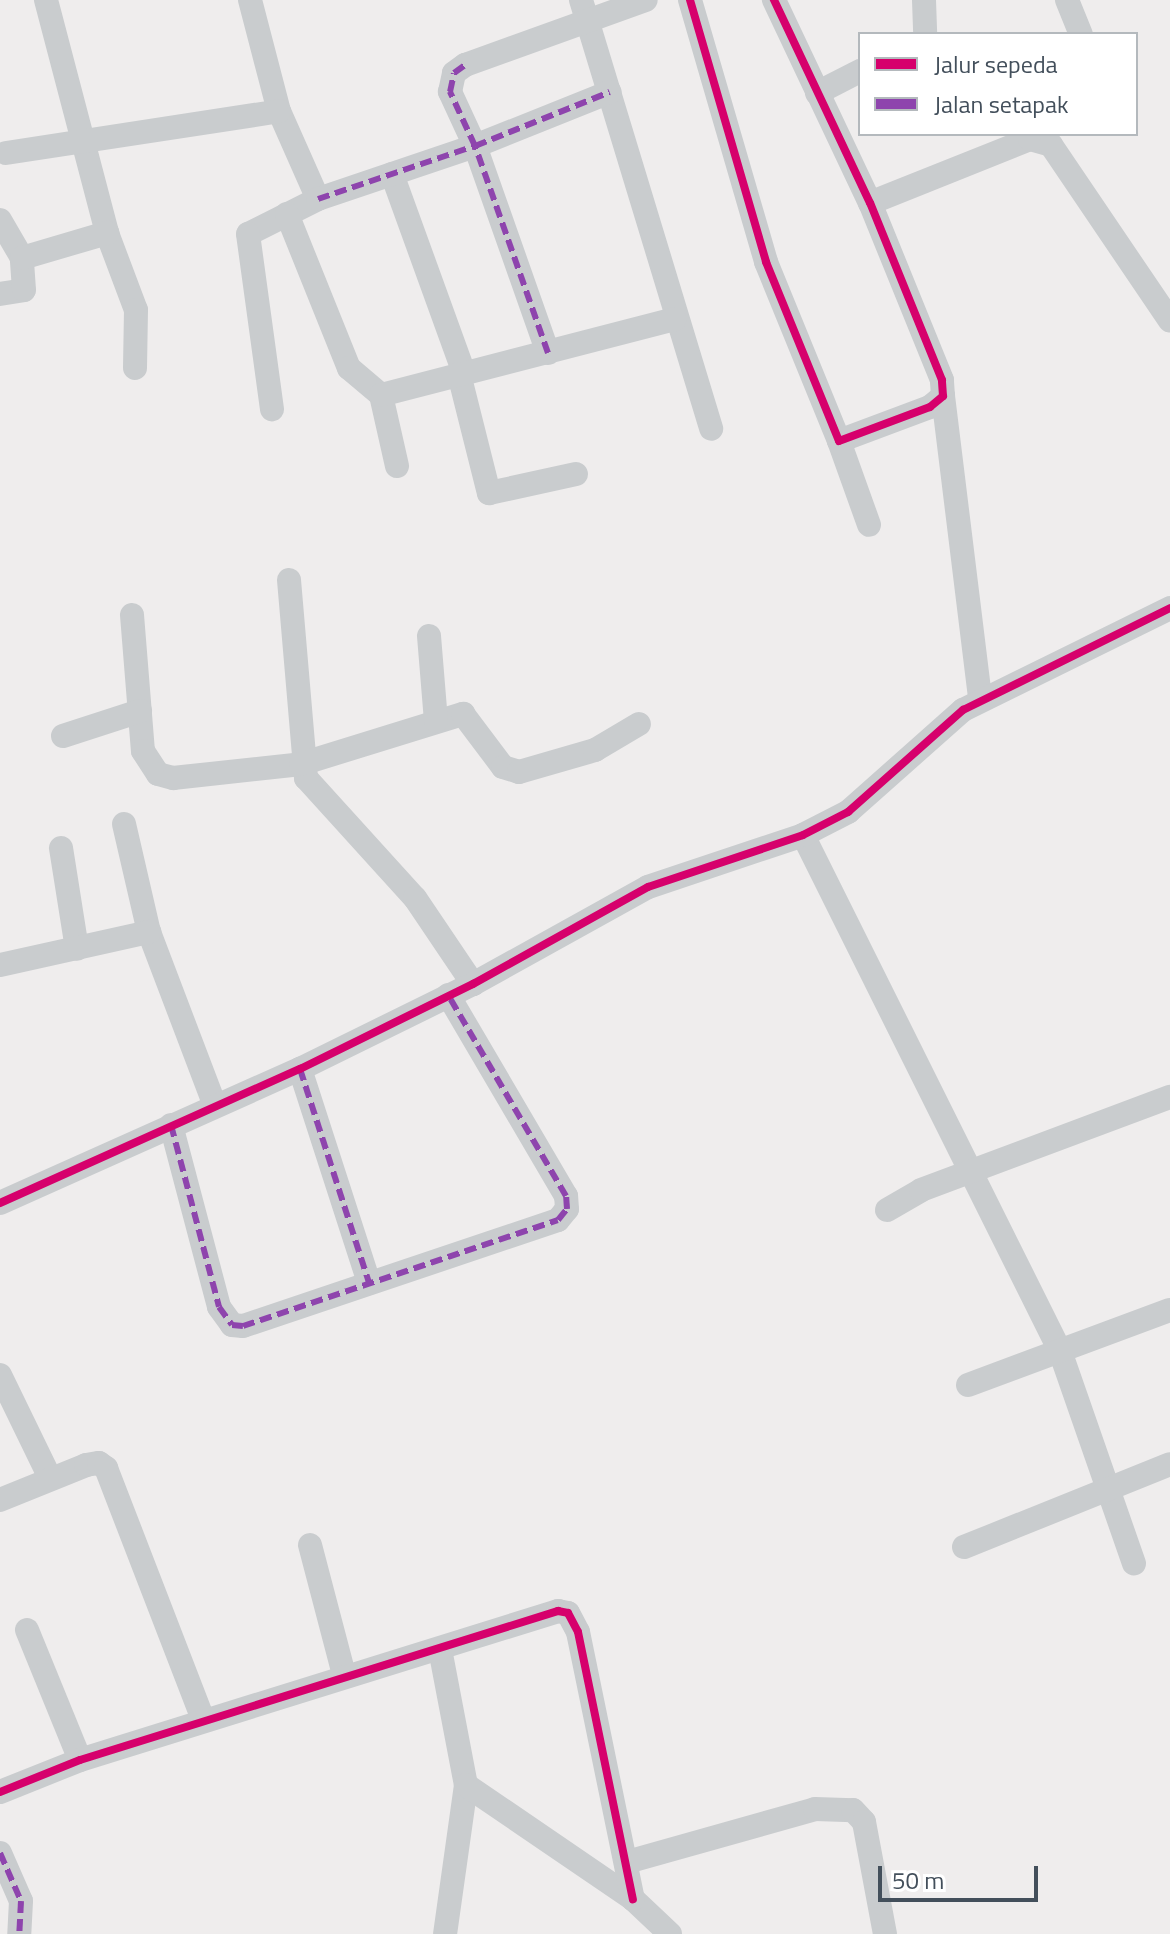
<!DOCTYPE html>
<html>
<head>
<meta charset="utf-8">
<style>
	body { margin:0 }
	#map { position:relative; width:1170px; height:1934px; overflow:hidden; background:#efeded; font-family:"Titillium Web",sans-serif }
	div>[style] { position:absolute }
	.minor>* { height:24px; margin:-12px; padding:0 12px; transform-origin:12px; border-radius:12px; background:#c9ccce }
	.quiet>* { height:6px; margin-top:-3px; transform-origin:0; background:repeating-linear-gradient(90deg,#8e44ad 0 12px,transparent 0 18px) }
	.cycleway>* { height:8px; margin:-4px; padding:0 4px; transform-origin:4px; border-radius:4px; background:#d6006c }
	span { translate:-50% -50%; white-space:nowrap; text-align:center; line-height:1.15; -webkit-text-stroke:6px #fff; paint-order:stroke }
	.legend { position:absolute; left:858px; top:32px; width:280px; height:104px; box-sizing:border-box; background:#fff; border:2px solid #b4b9bd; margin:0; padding:10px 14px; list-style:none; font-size:24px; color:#434f5b }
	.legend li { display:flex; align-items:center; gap:16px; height:40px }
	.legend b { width:40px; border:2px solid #b4b9bd }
	.scale { position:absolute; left:878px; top:1866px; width:160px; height:36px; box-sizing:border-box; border:4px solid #434f5b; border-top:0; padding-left:10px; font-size:24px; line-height:28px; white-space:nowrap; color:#434f5b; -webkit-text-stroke:6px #fff; paint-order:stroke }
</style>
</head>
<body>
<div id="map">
	<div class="minor">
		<div style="left:46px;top:0;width:241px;rotate:75.3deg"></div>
		<div style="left:107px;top:233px;width:82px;rotate:69.4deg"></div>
		<div style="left:136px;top:310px;width:58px;rotate:91deg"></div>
		<div style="left:250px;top:0;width:115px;rotate:75.4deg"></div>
		<div style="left:279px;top:111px;width:96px;rotate:66.1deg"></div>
		<div style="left:318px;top:199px;width:78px;rotate:153.4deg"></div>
		<div style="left:248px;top:234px;width:177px;rotate:82.2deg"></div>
		<div style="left:581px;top:0;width:448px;rotate:73.1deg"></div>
		<div style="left:690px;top:0;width:273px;rotate:73.8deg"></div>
		<div style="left:766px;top:262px;width:193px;rotate:67.8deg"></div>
		<div style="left:839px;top:441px;width:97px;rotate:-20.5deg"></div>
		<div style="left:930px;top:407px;width:17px;rotate:-40deg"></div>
		<div style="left:943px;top:396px;width:16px;rotate:-94deg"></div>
		<div style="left:942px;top:380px;width:191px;rotate:-112.1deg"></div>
		<div style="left:870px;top:203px;width:225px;rotate:-115.3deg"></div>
		<div style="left:924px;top:0;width:34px;rotate:88deg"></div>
		<div style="left:1067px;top:0;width:37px;rotate:68deg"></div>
		<div style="left:817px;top:93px;width:48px;rotate:-27.1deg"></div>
		<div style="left:6px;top:153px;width:276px;rotate:-8.7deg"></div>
		<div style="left:392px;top:174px;width:212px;rotate:70.1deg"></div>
		<div style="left:318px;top:199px;width:166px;rotate:-18.7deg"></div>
		<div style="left:475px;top:146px;width:60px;rotate:-114.8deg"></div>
		<div style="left:450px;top:92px;width:19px;rotate:-78deg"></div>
		<div style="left:454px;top:73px;width:14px;rotate:-36deg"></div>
		<div style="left:465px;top:65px;width:192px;rotate:-19.8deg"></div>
		<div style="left:870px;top:203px;width:172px;rotate:-21.8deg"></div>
		<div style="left:1030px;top:139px;width:22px;rotate:16deg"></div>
		<div style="left:1051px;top:145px;width:212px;rotate:55.9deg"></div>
		<div style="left:287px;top:214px;width:166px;rotate:68.1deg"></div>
		<div style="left:349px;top:368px;width:42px;rotate:40.2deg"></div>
		<div style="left:0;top:220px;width:44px;rotate:59.9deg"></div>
		<div style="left:0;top:294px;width:24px;rotate:-9deg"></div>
		<div style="left:24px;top:290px;width:32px;rotate:-94deg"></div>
		<div style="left:22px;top:258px;width:89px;rotate:-16.4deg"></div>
		<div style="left:548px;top:353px;width:219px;rotate:-109.4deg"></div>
		<div style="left:475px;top:146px;width:145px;rotate:-21.8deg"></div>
		<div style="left:459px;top:374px;width:123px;rotate:75.9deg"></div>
		<div style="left:489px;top:493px;width:89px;rotate:-12.3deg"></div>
		<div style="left:943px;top:396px;width:305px;rotate:83deg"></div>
		<div style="left:839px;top:441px;width:89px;rotate:70.3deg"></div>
		<div style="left:397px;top:466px;width:73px;rotate:-102.7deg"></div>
		<div style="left:381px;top:395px;width:303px;rotate:-14.5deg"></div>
		<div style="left:289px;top:580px;width:199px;rotate:85.1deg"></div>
		<div style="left:306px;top:778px;width:162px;rotate:47.8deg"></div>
		<div style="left:415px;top:898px;width:104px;rotate:56deg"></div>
		<div style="left:132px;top:615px;width:136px;rotate:85.4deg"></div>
		<div style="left:143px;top:751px;width:27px;rotate:57deg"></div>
		<div style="left:158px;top:774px;width:16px;rotate:15deg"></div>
		<div style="left:173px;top:778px;width:129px;rotate:-6.2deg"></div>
		<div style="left:301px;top:764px;width:170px;rotate:-17.2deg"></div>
		<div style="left:463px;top:714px;width:66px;rotate:53deg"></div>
		<div style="left:503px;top:767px;width:17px;rotate:17deg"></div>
		<div style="left:519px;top:772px;width:79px;rotate:-16.1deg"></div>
		<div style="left:595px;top:750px;width:51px;rotate:-30.6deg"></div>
		<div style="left:429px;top:636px;width:85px;rotate:85.3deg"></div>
		<div style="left:63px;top:736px;width:81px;rotate:-18deg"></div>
		<div style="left:124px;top:824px;width:111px;rotate:77deg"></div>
		<div style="left:149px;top:932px;width:186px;rotate:69.2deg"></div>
		<div style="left:803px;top:835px;width:576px;rotate:63.52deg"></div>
		<div style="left:1060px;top:1351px;width:225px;rotate:70.8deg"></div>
		<div style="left:61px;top:848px;width:102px;rotate:81deg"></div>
		<div style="left:0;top:965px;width:153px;rotate:-12.5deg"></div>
		<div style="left:300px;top:1069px;width:225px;rotate:72.1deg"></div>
		<div style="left:171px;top:1125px;width:188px;rotate:75.2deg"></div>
		<div style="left:219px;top:1307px;width:22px;rotate:54deg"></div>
		<div style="left:232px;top:1325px;width:11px;rotate:5deg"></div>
		<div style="left:243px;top:1326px;width:332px;rotate:-18.6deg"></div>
		<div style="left:558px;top:1220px;width:14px;rotate:-51deg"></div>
		<div style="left:567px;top:1209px;width:13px;rotate:-94deg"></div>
		<div style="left:566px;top:1196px;width:233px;rotate:-120.4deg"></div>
		<div style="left:0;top:1203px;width:329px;rotate:-24.1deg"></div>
		<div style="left:300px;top:1069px;width:193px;rotate:-26.2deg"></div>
		<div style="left:473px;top:984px;width:200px;rotate:-29deg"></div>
		<div style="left:648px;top:887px;width:163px;rotate:-18.5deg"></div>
		<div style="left:803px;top:835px;width:51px;rotate:-27.1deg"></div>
		<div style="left:848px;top:812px;width:154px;rotate:-41.6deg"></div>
		<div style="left:963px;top:710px;width:231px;rotate:-26.2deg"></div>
		<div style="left:887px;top:1210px;width:39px;rotate:-30deg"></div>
		<div style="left:921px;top:1190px;width:266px;rotate:-20.5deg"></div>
		<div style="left:0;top:1375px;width:114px;rotate:64.1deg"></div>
		<div style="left:968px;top:1385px;width:215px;rotate:-20.4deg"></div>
		<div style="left:0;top:1500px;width:93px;rotate:-22.1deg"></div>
		<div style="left:86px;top:1465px;width:13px;rotate:-9deg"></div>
		<div style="left:99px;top:1463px;width:9px;rotate:36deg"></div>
		<div style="left:106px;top:1468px;width:270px;rotate:68.9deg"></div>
		<div style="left:310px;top:1545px;width:134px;rotate:75.3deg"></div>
		<div style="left:964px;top:1547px;width:222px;rotate:-21.9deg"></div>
		<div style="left:27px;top:1630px;width:140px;rotate:67.8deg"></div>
		<div style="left:440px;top:1649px;width:138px;rotate:79.2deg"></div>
		<div style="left:466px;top:1785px;width:150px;rotate:98deg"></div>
		<div style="left:466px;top:1785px;width:202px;rotate:34.3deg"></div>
		<div style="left:633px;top:1899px;width:51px;rotate:43.4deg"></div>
		<div style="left:0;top:1792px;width:86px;rotate:-21.8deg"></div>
		<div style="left:80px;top:1760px;width:501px;rotate:-17.31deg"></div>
		<div style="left:558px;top:1611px;width:10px;rotate:11deg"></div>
		<div style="left:568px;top:1613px;width:21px;rotate:62deg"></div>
		<div style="left:578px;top:1632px;width:273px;rotate:78.4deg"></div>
		<div style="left:0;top:1853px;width:52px;rotate:66.4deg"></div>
		<div style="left:21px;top:1901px;width:33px;rotate:93deg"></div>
		<div style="left:627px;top:1862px;width:195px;rotate:-15.7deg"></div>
		<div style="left:815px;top:1809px;width:38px;rotate:2deg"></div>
		<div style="left:853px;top:1810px;width:16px;rotate:47deg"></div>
		<div style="left:864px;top:1822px;width:114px;rotate:79.4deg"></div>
	</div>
	<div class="quiet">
		<div style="left:318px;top:199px;width:166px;rotate:-18.7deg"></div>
		<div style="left:475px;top:146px;width:60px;rotate:-114.8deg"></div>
		<div style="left:450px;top:92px;width:19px;rotate:-78deg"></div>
		<div style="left:454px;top:73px;width:14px;rotate:-36deg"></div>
		<div style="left:548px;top:353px;width:219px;rotate:-109.4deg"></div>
		<div style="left:475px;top:146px;width:145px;rotate:-21.8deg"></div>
		<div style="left:300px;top:1069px;width:225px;rotate:72.1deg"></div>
		<div style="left:171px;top:1125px;width:188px;rotate:75.2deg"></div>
		<div style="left:219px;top:1307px;width:22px;rotate:54deg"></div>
		<div style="left:232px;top:1325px;width:11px;rotate:5deg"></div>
		<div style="left:243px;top:1326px;width:332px;rotate:-18.6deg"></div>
		<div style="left:558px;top:1220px;width:14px;rotate:-51deg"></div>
		<div style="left:567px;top:1209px;width:13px;rotate:-94deg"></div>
		<div style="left:566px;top:1196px;width:233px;rotate:-120.4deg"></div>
		<div style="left:0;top:1853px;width:52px;rotate:66.4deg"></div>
		<div style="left:21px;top:1901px;width:33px;rotate:93deg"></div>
	</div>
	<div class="cycleway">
		<div style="left:690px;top:0;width:273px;rotate:73.8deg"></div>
		<div style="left:766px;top:262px;width:193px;rotate:67.8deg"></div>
		<div style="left:839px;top:441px;width:97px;rotate:-20.5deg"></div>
		<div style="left:930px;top:407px;width:17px;rotate:-40deg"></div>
		<div style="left:943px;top:396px;width:16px;rotate:-94deg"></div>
		<div style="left:942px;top:380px;width:191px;rotate:-112.1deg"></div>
		<div style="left:870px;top:203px;width:225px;rotate:-115.3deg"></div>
		<div style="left:0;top:1203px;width:329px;rotate:-24.1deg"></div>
		<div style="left:300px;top:1069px;width:193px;rotate:-26.2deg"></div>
		<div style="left:473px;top:984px;width:200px;rotate:-29deg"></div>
		<div style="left:648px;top:887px;width:163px;rotate:-18.5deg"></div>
		<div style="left:803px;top:835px;width:51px;rotate:-27.1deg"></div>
		<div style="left:848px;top:812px;width:154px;rotate:-41.6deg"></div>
		<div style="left:963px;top:710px;width:231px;rotate:-26.2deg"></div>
		<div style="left:0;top:1792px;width:86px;rotate:-21.8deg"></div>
		<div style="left:80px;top:1760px;width:501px;rotate:-17.31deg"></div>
		<div style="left:558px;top:1611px;width:10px;rotate:11deg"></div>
		<div style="left:568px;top:1613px;width:21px;rotate:62deg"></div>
		<div style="left:578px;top:1632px;width:273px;rotate:78.4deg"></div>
	</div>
	<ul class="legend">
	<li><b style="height:10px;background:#d6006c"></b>Jalur sepeda</li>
	<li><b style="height:10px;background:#8e44ad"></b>Jalan setapak</li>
	</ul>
	<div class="scale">50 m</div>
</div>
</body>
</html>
